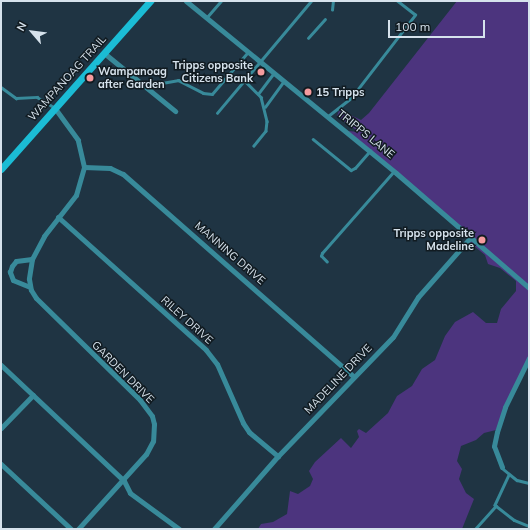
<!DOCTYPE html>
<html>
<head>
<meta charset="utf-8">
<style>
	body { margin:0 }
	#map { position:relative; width:530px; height:530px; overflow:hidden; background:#1f3443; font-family:Mulish,sans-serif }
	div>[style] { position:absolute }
	.green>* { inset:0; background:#4c347e }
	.lane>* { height:2.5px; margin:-1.25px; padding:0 1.25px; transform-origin:1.25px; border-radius:1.25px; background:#388a9a }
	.street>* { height:5px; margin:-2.5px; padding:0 2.5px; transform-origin:2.5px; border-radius:2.5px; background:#388a9a }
	.secondary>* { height:7px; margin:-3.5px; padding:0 3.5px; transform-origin:3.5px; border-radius:3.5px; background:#1bbcd5 }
	.dots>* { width:11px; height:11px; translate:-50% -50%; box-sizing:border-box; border:2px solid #111b21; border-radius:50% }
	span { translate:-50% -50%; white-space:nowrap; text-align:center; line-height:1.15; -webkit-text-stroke:3px #111b21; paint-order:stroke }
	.poi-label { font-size:11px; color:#d6e2ec; font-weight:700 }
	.right { translate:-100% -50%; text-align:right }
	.left { translate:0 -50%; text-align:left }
	.street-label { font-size:11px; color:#d6e2ec }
	.frame { position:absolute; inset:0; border:2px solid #d6e2ec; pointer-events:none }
	.north { position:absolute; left:12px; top:12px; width:40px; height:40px; -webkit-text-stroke:3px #111b21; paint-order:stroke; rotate:298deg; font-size:11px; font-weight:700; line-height:16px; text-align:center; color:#d6e2ec }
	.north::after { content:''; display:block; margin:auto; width:14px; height:18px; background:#d6e2ec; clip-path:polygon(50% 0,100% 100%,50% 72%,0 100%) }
	.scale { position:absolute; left:388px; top:20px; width:97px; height:18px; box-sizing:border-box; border:2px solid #d6e2ec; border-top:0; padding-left:5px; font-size:12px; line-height:14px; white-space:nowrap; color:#d6e2ec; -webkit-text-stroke:3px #111b21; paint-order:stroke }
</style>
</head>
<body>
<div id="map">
	<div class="green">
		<div style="clip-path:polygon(457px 1px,529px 1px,529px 357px,496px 430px,484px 433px,476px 440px,461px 446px,457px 461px,462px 469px,459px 479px,466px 493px,474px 499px,462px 529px,258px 529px,261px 524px,273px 522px,287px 514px,290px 491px,298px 494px,310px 486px,313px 479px,309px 471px,315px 462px,341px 438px,351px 448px,359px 437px,357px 431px,359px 429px,366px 433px,388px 413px,397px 396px,412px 386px,422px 369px,435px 360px,445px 336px,455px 322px,473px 312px,486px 323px,497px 323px,501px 309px,516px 291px,516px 281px,500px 268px,488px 264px,485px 255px,468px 241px,471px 237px,348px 131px,359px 132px,337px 116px,339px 111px,344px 112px,361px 120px,369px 113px)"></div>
	</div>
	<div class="lane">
		<div style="left:332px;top:10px;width:9px;rotate:-84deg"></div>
		<div style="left:207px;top:17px;width:21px;rotate:-49deg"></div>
		<div style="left:308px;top:38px;width:25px;rotate:-48deg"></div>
		<div style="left:245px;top:81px;width:23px;rotate:45deg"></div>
		<div style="left:261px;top:97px;width:25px;rotate:76deg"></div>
		<div style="left:267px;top:121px;width:10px;rotate:96deg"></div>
		<div style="left:266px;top:131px;width:19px;rotate:129deg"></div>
		<div style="left:145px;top:86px;width:34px;rotate:-10deg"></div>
		<div style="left:178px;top:80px;width:28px;rotate:27deg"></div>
		<div style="left:203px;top:93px;width:9px;rotate:6deg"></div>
		<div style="left:212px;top:94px;width:55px;rotate:-49.4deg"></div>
		<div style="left:1px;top:87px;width:19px;rotate:36deg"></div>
		<div style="left:16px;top:98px;width:21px;rotate:-3deg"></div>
		<div style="left:37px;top:97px;width:21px;rotate:31deg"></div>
		<div style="left:258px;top:94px;width:26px;rotate:-53deg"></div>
		<div style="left:265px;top:107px;width:32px;rotate:-54deg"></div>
		<div style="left:217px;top:113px;width:146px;rotate:-50deg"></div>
		<div style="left:328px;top:116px;width:29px;rotate:-38deg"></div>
		<div style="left:351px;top:98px;width:105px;rotate:-52.4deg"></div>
		<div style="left:415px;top:15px;width:23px;rotate:-142deg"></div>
		<div style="left:313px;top:139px;width:49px;rotate:39.2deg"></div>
		<div style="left:351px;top:170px;width:4px;rotate:-27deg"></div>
		<div style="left:355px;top:168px;width:23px;rotate:-49deg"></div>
		<div style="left:327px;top:262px;width:8px;rotate:-135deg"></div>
		<div style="left:321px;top:256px;width:3px;rotate:-72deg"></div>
		<div style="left:322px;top:253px;width:109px;rotate:-48.7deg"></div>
		<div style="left:502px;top:468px;width:19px;rotate:39deg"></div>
		<div style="left:517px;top:480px;width:12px;rotate:14deg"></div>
		<div style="left:509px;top:475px;width:33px;rotate:115deg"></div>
		<div style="left:495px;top:505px;width:24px;rotate:38deg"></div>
		<div style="left:514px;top:520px;width:16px;rotate:22deg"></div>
		<div style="left:475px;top:529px;width:31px;rotate:-48deg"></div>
	</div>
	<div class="street">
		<div style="left:186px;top:1px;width:271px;rotate:39.3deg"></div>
		<div style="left:396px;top:173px;width:176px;rotate:40.8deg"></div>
		<div style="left:104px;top:53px;width:92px;rotate:39.2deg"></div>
		<div style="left:84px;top:167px;width:26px;rotate:2deg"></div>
		<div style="left:110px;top:168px;width:14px;rotate:25deg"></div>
		<div style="left:123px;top:174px;width:306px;rotate:41.3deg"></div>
		<div style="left:58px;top:217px;width:199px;rotate:41.9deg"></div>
		<div style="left:206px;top:350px;width:18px;rotate:52deg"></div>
		<div style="left:217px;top:364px;width:64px;rotate:66.2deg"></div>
		<div style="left:243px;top:423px;width:11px;rotate:56deg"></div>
		<div style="left:249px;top:432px;width:38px;rotate:40deg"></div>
		<div style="left:32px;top:259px;width:20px;rotate:99deg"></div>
		<div style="left:29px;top:279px;width:11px;rotate:80deg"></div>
		<div style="left:31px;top:290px;width:9px;rotate:58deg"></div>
		<div style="left:36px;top:298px;width:146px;rotate:44.4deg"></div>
		<div style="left:140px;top:400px;width:20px;rotate:53deg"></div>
		<div style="left:152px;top:416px;width:8px;rotate:76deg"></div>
		<div style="left:154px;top:424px;width:17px;rotate:93deg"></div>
		<div style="left:153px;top:441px;width:15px;rotate:118deg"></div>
		<div style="left:146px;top:454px;width:101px;rotate:132.2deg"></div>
		<div style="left:30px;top:287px;width:18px;rotate:-158deg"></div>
		<div style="left:13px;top:280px;width:9px;rotate:-111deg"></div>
		<div style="left:10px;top:272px;width:6px;rotate:-72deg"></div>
		<div style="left:12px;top:266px;width:6px;rotate:-51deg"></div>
		<div style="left:16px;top:261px;width:16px;rotate:-7deg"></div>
		<div style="left:32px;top:259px;width:26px;rotate:-62deg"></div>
		<div style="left:44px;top:236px;width:52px;rotate:-52deg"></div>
		<div style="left:76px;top:195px;width:29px;rotate:-74deg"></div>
		<div style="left:84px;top:167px;width:28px;rotate:-103deg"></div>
		<div style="left:78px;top:140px;width:39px;rotate:-126deg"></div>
		<div style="left:1px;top:365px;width:169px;rotate:43.3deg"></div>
		<div style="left:124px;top:481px;width:13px;rotate:63deg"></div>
		<div style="left:130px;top:493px;width:61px;rotate:36.3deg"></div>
		<div style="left:1px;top:428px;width:46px;rotate:-45.9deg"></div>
		<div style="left:1px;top:464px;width:96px;rotate:42.9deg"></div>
		<div style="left:502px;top:467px;width:22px;rotate:-111deg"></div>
		<div style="left:494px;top:446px;width:14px;rotate:-78deg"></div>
		<div style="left:497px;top:432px;width:26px;rotate:-72deg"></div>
		<div style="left:505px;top:407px;width:55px;rotate:-63.9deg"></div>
		<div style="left:214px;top:529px;width:97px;rotate:-48.8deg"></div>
		<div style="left:278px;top:456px;width:165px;rotate:-46deg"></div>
		<div style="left:393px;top:337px;width:47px;rotate:-58deg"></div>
		<div style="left:418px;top:297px;width:79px;rotate:-48.6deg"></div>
	</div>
	<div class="secondary">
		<div style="left:1px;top:169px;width:225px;rotate:-48.4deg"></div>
	</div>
	<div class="dots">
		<div style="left:261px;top:72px;background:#f59b9e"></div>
		<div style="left:90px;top:78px;background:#f59b9e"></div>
		<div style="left:308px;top:92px;background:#f59b9e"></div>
		<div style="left:482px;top:240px;background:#f59b9e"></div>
	</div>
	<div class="poi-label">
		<span class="right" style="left:253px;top:72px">Tripps opposite<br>Citizens Bank</span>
		<span class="left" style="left:98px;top:78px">Wampanoag<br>after Garden</span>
		<span class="left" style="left:316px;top:92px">15 Tripps</span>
		<span class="right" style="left:474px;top:240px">Tripps opposite<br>Madeline</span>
	</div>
	<div class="street-label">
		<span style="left:67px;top:78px;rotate:-48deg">WAMPANOAG TRAIL</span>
		<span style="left:366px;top:134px;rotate:39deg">TRIPPS LANE</span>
		<span style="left:230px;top:253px;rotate:41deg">MANNING DRIVE</span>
		<span style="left:187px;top:320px;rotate:42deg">RILEY DRIVE</span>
		<span style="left:123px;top:372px;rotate:45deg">GARDEN DRIVE</span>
		<span style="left:338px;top:379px;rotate:-46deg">MADELINE DRIVE</span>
	</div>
	<div class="frame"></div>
	<div class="north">N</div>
	<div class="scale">100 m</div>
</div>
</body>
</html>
